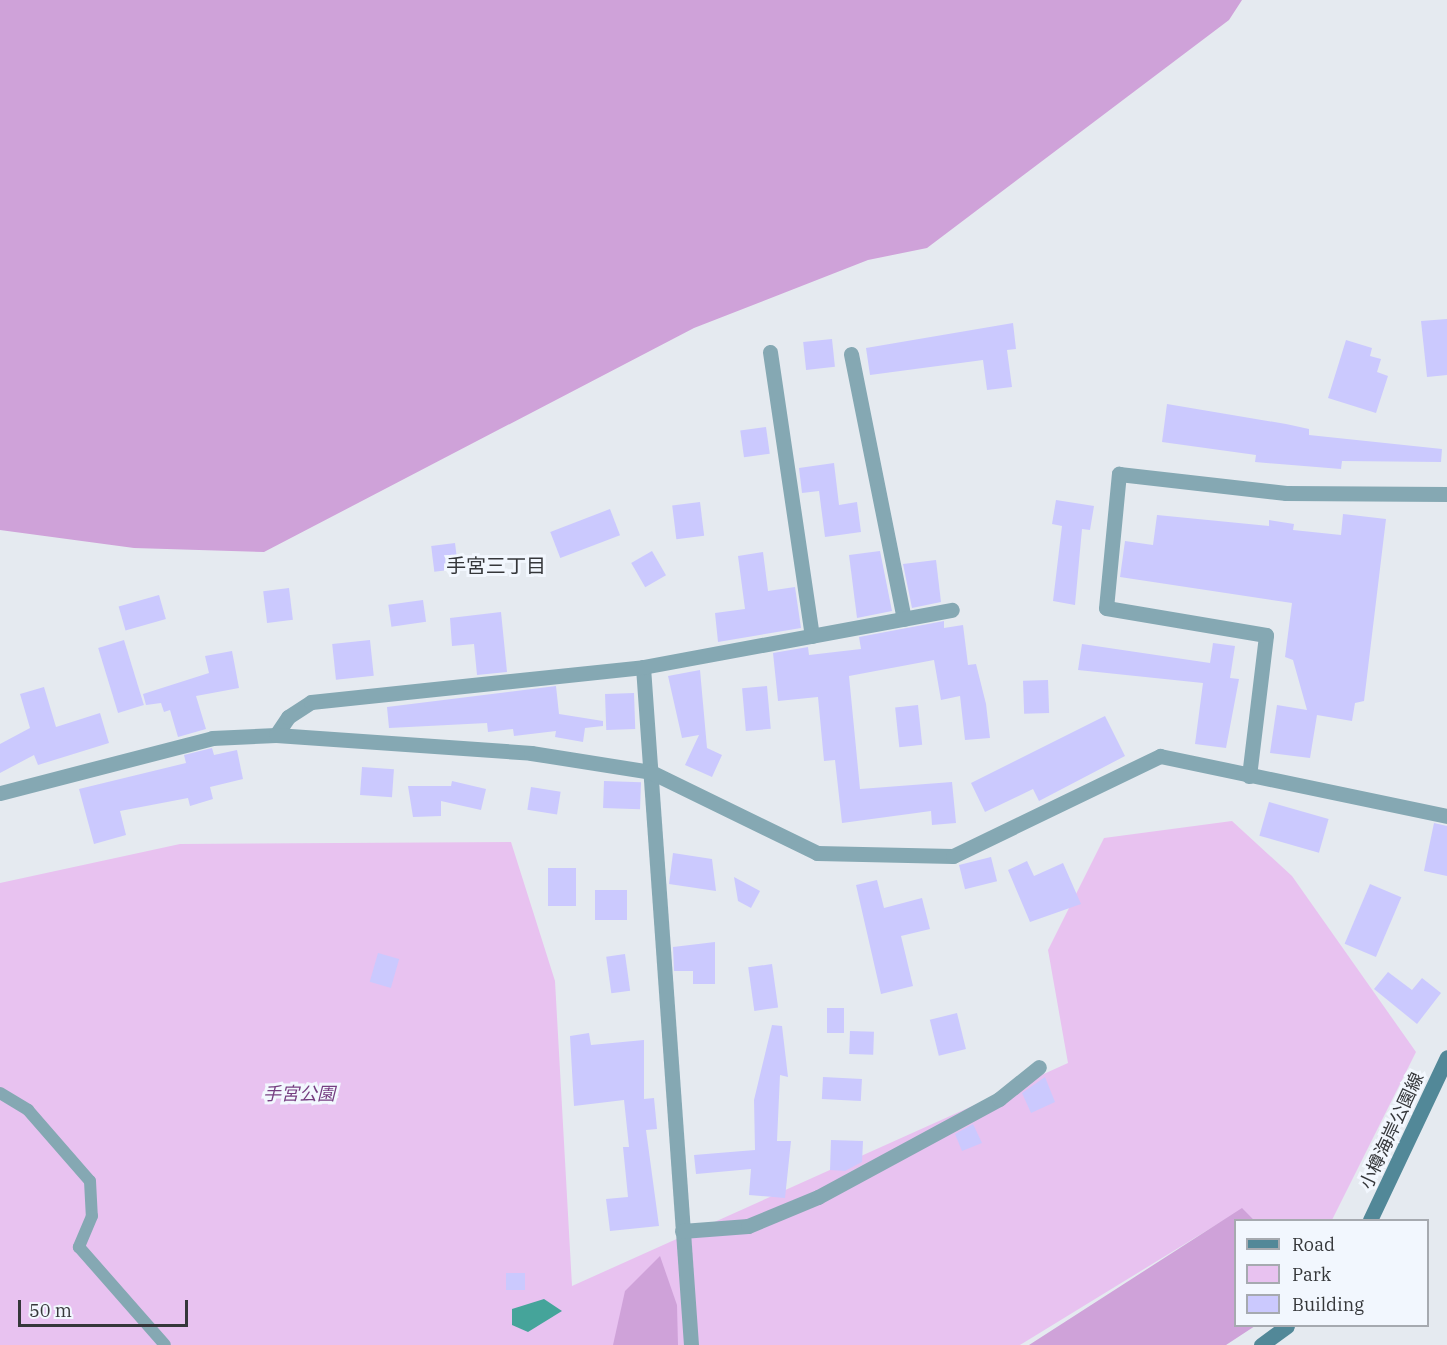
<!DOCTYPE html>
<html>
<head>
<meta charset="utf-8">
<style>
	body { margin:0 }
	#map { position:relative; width:1447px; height:1345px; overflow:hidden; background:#e5eaf0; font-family:"IBM Plex Serif","Noto Sans JP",serif }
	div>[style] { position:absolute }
	.green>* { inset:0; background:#e8c2f0 }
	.forest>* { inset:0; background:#cfa2d9 }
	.water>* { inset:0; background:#45a49a }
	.building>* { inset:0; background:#cbc9fe; transform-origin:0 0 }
	.lane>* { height:12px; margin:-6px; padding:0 6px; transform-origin:6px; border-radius:6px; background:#85a8b3 }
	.street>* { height:15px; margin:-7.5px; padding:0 7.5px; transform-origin:7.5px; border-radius:7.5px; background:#85a8b3 }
	.secondary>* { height:15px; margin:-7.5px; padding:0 7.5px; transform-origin:7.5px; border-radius:7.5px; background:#528898 }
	span { translate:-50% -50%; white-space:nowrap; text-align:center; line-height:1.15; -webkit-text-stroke:6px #f2f7fe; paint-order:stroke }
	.park-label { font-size:18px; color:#753e81; font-style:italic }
	.street-label { font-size:18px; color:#35373a }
	.neighbourhood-label { font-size:20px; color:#35373a }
	.legend { position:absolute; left:1234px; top:1219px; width:195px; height:108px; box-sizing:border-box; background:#f2f7fe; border:2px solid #a6aab0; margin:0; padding:8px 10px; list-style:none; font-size:18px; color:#35373a }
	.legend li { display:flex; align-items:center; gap:12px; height:30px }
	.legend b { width:30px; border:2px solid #a6aab0 }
	.scale { position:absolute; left:18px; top:1300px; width:170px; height:27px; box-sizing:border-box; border:3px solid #35373a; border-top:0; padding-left:8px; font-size:18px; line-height:21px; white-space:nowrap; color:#35373a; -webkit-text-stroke:4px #f2f7fe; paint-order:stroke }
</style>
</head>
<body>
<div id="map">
	<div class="green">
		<div style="clip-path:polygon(1232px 821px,1292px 876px,1416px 1052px,1332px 1220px,1254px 1220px,1242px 1209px,1020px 1345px,0 1345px,0 883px,180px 844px,511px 842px,555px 981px,572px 1286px,1068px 1063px,1048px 950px,1104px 838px)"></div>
	</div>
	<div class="forest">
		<div style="clip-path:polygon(0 0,1242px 0,1229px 20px,927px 248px,868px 260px,694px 328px,264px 552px,134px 548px,0 530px)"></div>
		<div style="clip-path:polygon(1242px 1208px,1254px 1220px,1236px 1220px,1236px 1326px,1255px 1326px,1226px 1345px,1029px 1345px)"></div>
		<div style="clip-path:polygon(660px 1256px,677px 1305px,678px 1345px,613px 1345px,625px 1291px)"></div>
	</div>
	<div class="water">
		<div style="clip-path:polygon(544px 1299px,562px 1311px,528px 1332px,512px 1325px,512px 1309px)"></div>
	</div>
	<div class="building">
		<div style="clip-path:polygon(1447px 319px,1447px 375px,1427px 377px,1421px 321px)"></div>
		<div style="clip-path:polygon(1013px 323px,1016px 349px,1007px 350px,1012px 387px,987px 390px,983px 360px,870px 375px,866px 348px)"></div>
		<div style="left:832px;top:339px;width:28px;height:29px;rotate:84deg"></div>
		<div style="clip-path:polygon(1346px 340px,1372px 348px,1370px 356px,1381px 359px,1377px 372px,1388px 376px,1376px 413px,1328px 398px)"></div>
		<div style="clip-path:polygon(1167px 404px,1286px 424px,1309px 429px,1309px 435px,1442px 449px,1441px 462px,1342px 461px,1341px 469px,1255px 462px,1256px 455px,1162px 442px)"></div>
		<div style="left:766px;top:427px;width:27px;height:26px;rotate:82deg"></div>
		<div style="clip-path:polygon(834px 463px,839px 505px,857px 502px,861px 532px,825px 537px,819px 491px,802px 493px,799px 468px)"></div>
		<div style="clip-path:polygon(1056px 500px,1094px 506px,1090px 530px,1082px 529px,1075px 605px,1053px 601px,1062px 526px,1052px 524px)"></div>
		<div style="left:700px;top:502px;width:34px;height:28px;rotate:83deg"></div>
		<div style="left:610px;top:509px;width:28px;height:64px;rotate:69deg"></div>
		<div style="clip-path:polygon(1343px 514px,1386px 519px,1364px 701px,1355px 703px,1352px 721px,1317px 715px,1310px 758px,1270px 753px,1277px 705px,1307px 710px,1293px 660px,1285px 657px,1292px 603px,1120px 577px,1125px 541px,1153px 545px,1157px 515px,1269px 526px,1269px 520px,1294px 524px,1293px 530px,1341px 535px)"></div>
		<div style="left:455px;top:543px;width:26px;height:24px;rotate:83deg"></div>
		<div style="left:652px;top:551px;width:28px;height:24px;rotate:60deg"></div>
		<div style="clip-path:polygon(880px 551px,892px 611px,857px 618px,849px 555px)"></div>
		<div style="clip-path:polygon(763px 552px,768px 591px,795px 587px,801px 628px,718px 642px,715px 613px,745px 609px,738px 556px)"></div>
		<div style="clip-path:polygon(936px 560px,941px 602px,912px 608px,903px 564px)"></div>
		<div style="left:289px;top:588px;width:32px;height:26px;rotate:83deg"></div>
		<div style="left:159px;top:595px;width:25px;height:42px;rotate:74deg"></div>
		<div style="left:423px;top:600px;width:22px;height:35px;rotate:82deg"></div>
		<div style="clip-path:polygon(501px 612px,507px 672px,477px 675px,474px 644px,452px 646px,450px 618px)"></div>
		<div style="clip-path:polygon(944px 621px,944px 628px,963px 625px,968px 665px,976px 664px,986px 704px,990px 738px,965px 740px,960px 696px,941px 700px,934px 660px,849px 676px,860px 789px,952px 782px,956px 823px,932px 825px,931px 811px,842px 823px,835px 760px,824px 761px,818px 697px,778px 701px,773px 653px,808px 647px,809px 655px,861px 649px,859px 637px)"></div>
		<div style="left:124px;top:640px;width:68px;height:27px;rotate:73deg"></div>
		<div style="left:370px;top:640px;width:36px;height:38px;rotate:84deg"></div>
		<div style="clip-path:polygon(1213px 643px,1235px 646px,1230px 678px,1239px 679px,1226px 748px,1195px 744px,1203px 683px,1078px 670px,1082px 644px,1210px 663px)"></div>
		<div style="clip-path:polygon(232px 651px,239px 688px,196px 696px,206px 729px,178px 737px,170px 710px,164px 712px,161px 703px,146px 705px,143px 694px,209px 673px,205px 656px)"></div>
		<div style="clip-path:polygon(700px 670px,707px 748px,722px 755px,712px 777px,685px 765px,699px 735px,682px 738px,668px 676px)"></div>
		<div style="left:1048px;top:680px;width:33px;height:25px;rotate:88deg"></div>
		<div style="clip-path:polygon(556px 686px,559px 714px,603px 721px,603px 726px,585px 728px,583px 742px,555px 737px,556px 731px,514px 736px,513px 729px,488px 732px,487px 723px,389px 728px,387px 707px)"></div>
		<div style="left:767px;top:686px;width:43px;height:25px;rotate:85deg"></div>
		<div style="clip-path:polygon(44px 687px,56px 727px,100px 713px,109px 743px,38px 765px,34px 755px,0 773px,0 744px,30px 728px,20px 694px)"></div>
		<div style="left:634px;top:693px;width:36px;height:29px;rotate:88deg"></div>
		<div style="left:918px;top:705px;width:40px;height:23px;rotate:84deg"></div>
		<div style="clip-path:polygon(1105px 716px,1125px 756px,1039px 801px,1033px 789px,985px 812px,971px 783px)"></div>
		<div style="clip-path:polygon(212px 748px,214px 755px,237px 750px,243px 779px,210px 787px,213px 799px,190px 806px,188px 798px,120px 811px,126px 835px,94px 844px,79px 789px,186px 763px,184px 755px)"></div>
		<div style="left:362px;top:767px;width:32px;height:28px;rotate:4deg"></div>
		<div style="clip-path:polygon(452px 781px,486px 789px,481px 810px,441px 801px,441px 816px,413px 817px,408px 786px,451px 786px)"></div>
		<div style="left:604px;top:781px;width:37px;height:27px;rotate:2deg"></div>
		<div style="left:531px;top:787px;width:30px;height:23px;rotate:9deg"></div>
		<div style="left:1269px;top:802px;width:62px;height:35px;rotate:16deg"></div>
		<div style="clip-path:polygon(1434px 823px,1447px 826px,1447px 876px,1424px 871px)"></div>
		<div style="clip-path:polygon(673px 853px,712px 859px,716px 891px,669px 884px)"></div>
		<div style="left:991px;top:857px;width:25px;height:33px;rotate:76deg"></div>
		<div style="clip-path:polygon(1027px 861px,1034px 876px,1063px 863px,1081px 904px,1030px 922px,1008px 870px)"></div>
		<div style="left:548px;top:868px;width:28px;height:38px"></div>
		<div style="clip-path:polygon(734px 877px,760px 891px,751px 908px,738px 901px)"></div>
		<div style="clip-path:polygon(877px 880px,884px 908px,922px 898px,930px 929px,901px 936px,913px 986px,881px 994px,856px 885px)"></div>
		<div style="left:1370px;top:884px;width:34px;height:65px;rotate:23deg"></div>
		<div style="left:627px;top:890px;width:30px;height:32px;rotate:90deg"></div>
		<div style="clip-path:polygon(715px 942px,715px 984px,693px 984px,693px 971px,674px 971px,673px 947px)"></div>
		<div style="left:378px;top:953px;width:22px;height:30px;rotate:16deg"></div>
		<div style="left:625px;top:954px;width:37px;height:19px;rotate:82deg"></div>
		<div style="left:772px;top:964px;width:44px;height:24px;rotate:82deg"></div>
		<div style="clip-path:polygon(1388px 972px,1412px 990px,1422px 978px,1441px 993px,1417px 1024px,1374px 989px)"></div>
		<div style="left:827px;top:1008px;width:17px;height:25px"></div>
		<div style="left:957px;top:1013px;width:37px;height:28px;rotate:76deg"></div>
		<div style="clip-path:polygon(772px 1025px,782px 1026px,788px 1077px,780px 1075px,777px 1141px,791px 1141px,785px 1198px,749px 1195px,751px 1169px,696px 1174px,694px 1155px,755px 1150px,754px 1100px)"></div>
		<div style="left:850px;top:1031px;width:24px;height:23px;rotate:2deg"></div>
		<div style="clip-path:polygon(589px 1033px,591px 1045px,644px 1040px,644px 1099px,654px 1098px,657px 1129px,646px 1130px,659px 1226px,610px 1231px,606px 1199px,628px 1197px,623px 1147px,629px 1147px,624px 1100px,574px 1106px,570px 1036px)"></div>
		<div style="left:823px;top:1077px;width:39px;height:22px;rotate:3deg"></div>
		<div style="clip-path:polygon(1045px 1077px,1055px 1102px,1031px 1113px,1022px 1093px)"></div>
		<div style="clip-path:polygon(973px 1124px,982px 1143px,962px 1151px,955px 1134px)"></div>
		<div style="clip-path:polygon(831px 1140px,863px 1141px,862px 1162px,845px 1171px,830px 1170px)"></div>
		<div style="left:506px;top:1273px;width:19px;height:17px"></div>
	</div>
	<div class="lane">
		<div style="left:0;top:1093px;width:33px;rotate:31deg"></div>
		<div style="left:28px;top:1110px;width:94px;rotate:48.9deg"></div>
		<div style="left:90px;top:1181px;width:35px;rotate:87deg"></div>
		<div style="left:92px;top:1216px;width:34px;rotate:113deg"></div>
		<div style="left:79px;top:1247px;width:130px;rotate:48.7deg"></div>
	</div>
	<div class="street">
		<div style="left:770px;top:352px;width:287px;rotate:81.6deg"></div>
		<div style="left:851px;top:354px;width:270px;rotate:78.7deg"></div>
		<div style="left:643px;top:667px;width:680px;rotate:85.95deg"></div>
		<div style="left:276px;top:735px;width:22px;rotate:-56deg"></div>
		<div style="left:288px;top:717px;width:27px;rotate:-33deg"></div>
		<div style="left:311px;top:702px;width:334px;rotate:-6deg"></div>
		<div style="left:643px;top:667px;width:314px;rotate:-10.5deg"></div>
		<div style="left:1249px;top:776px;width:142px;rotate:-83.1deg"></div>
		<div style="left:1266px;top:635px;width:162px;rotate:-170.4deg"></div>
		<div style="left:1106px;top:608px;width:135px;rotate:-84.5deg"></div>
		<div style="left:1119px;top:474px;width:168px;rotate:6.5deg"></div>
		<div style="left:1286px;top:493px;width:161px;rotate:0.4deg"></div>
		<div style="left:0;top:793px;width:219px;rotate:-14.5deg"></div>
		<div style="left:212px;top:738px;width:64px;rotate:-2.7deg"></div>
		<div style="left:276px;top:735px;width:256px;rotate:4deg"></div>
		<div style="left:531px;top:753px;width:121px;rotate:9deg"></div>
		<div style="left:651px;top:772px;width:185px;rotate:26deg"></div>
		<div style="left:817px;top:853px;width:136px;rotate:1.3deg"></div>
		<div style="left:953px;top:856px;width:230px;rotate:-25.8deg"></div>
		<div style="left:1160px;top:756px;width:293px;rotate:11.8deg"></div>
		<div style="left:682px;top:1231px;width:66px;rotate:-4.3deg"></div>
		<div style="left:748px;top:1226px;width:76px;rotate:-22.5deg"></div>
		<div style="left:818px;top:1197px;width:206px;rotate:-28.4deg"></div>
		<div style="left:999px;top:1099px;width:51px;rotate:-38.7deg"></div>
	</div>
	<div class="secondary">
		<div style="left:1370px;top:1220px;width:180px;rotate:-64.7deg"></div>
		<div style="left:1261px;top:1345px;width:32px;rotate:-36deg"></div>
	</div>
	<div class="park-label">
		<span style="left:299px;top:1094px">手宮公園</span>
	</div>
	<div class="street-label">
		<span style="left:1392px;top:1131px;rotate:-65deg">小樽海岸公園線</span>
	</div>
	<div class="neighbourhood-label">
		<span style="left:496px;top:565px">手宮三丁目</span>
	</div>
	<ul class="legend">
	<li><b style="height:8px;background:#528898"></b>Road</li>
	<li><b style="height:16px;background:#e8c2f0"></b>Park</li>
	<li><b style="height:16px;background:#cbc9fe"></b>Building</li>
	</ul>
	<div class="scale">50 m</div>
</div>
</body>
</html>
